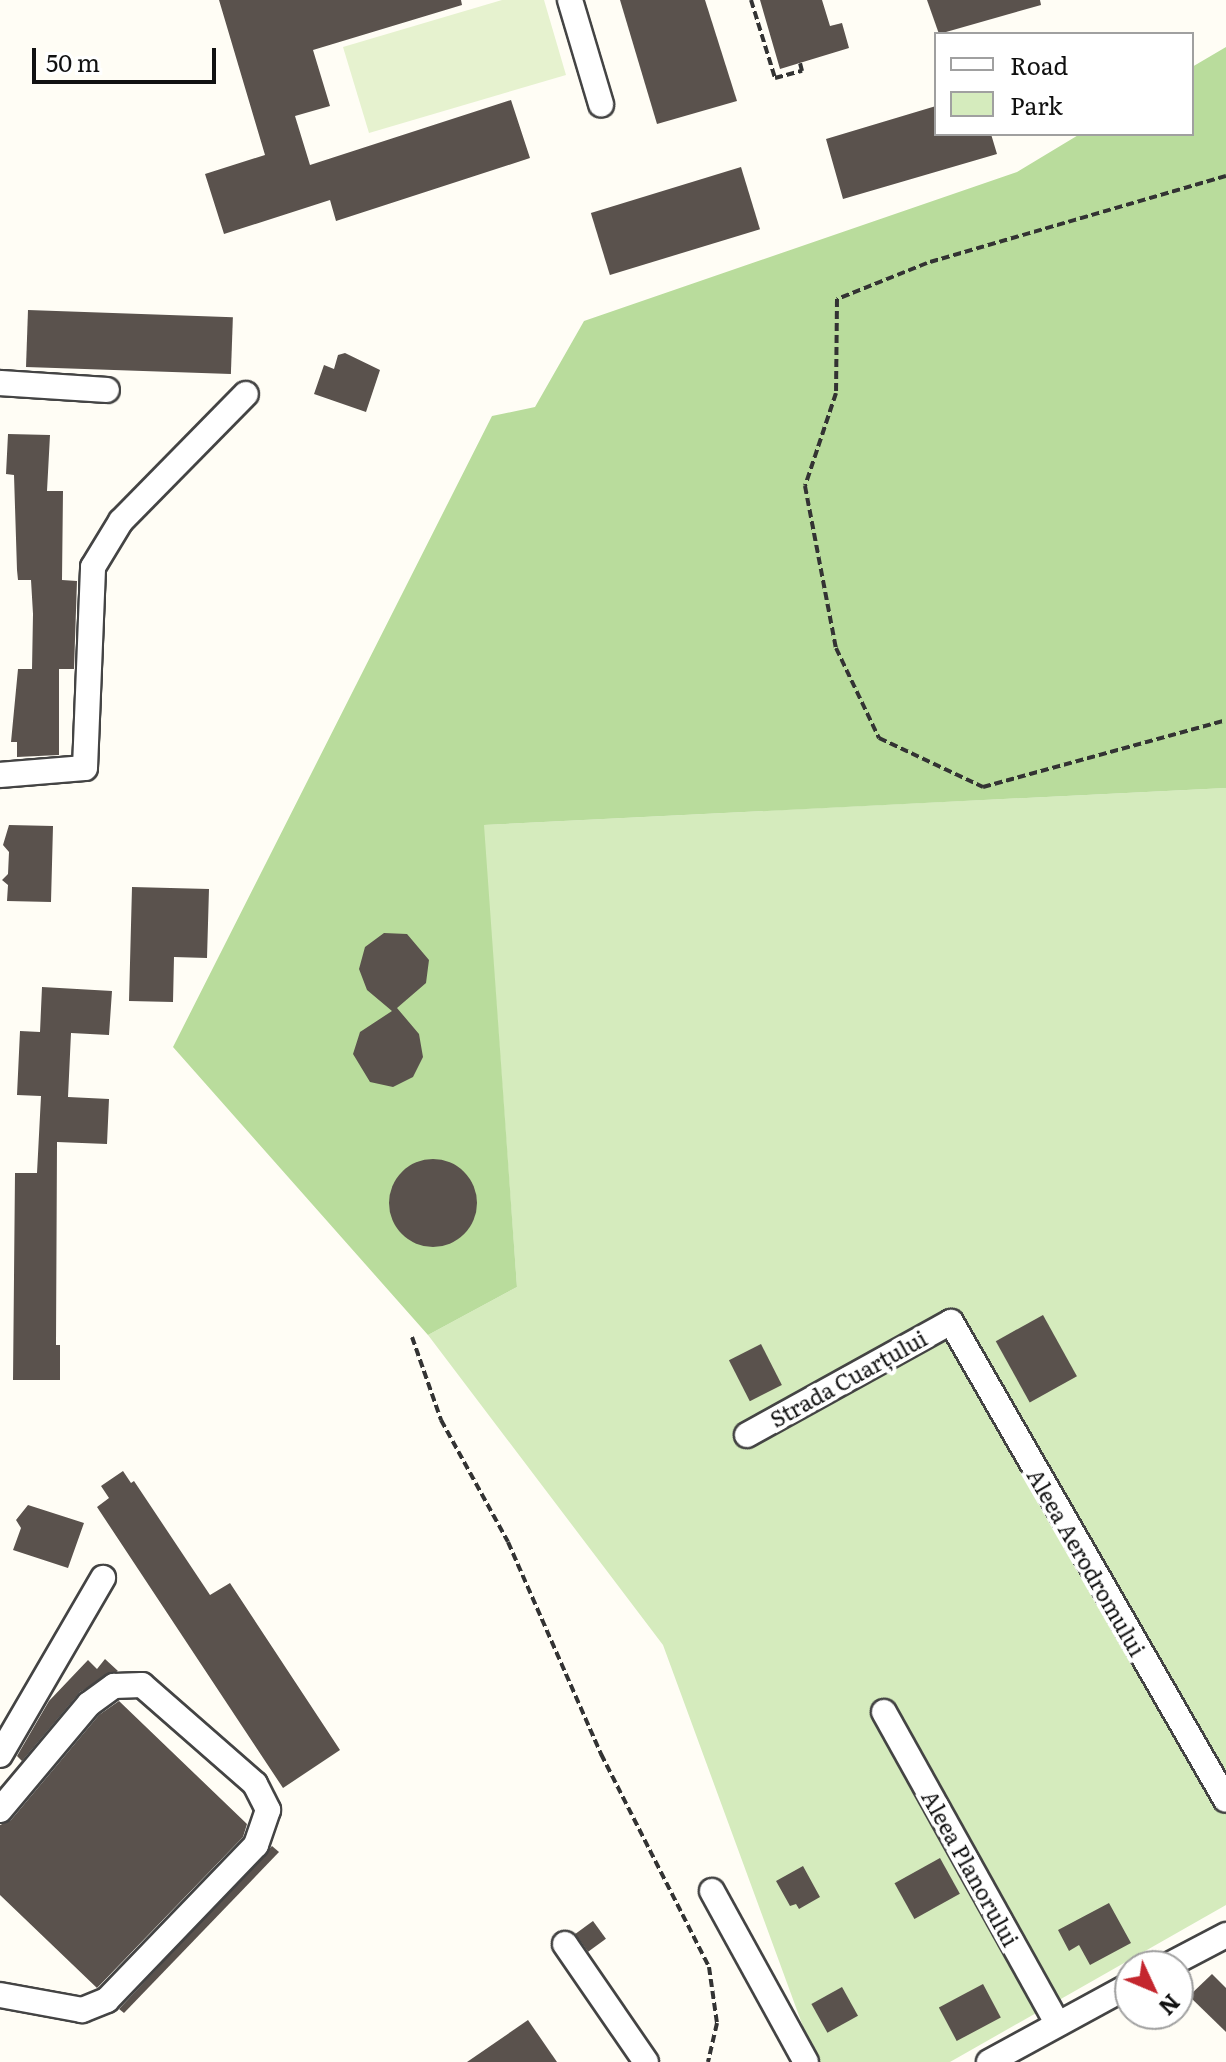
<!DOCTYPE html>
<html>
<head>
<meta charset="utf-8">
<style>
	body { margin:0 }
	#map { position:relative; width:1226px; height:2062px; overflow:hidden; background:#fffdf5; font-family:Literata,serif }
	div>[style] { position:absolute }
	.green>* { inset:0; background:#d5ebbd }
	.forest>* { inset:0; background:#b9dc9c }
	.pitch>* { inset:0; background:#e6f2cf }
	.building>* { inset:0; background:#5a524d; transform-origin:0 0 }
	.round { border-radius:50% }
	.path>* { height:4px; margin-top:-2px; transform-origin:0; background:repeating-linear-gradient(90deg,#333 0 8px,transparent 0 12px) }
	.roads { filter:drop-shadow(2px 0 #444) drop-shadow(-2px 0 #444) drop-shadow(0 2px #444) drop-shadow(0 -2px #444) }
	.minor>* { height:24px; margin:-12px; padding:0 12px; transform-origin:12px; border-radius:12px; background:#fff }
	span { translate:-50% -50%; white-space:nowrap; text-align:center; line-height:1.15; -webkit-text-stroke:8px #fff; paint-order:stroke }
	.street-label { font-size:22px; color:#111 }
	.legend { position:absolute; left:934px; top:32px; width:260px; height:104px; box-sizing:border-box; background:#fff; border:2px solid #a0a0a0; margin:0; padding:10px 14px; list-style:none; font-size:24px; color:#111 }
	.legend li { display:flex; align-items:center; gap:16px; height:40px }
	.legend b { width:40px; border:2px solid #a0a0a0 }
	.north { position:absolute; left:1114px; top:1950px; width:80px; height:80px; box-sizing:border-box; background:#fff; border:2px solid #a0a0a0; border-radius:50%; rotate:134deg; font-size:22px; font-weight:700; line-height:32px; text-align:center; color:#111 }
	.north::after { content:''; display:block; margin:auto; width:28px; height:36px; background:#c4262e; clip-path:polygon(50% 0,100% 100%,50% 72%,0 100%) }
	.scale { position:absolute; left:32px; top:48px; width:184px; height:36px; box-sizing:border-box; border:4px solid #111; border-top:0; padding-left:10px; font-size:24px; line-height:28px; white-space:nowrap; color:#111; -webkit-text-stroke:6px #fff; paint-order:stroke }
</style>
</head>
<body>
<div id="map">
	<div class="green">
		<div style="clip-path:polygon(1226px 788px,1226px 1905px,950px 2062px,816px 2062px,663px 1645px,428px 1335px,517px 1287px,483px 825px)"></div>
	</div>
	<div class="forest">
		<div style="clip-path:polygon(1226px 47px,1226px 788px,484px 825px,517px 1287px,428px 1335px,173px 1047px,492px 416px,535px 407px,584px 321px,1017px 172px,1080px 134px,1192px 134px,1192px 67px)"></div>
	</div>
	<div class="pitch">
		<div style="clip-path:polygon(502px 0,544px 0,566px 75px,369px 133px,343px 47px)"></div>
	</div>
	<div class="building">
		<div style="clip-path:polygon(219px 0,461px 0,462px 5px,313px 50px,330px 106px,295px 116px,310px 165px,511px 100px,530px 158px,336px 221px,330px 200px,224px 234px,205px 174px,265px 155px)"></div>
		<div style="clip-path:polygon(620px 0,705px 0,737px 101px,657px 124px)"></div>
		<div style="clip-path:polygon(760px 0,822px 0,830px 26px,842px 23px,849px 48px,780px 69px)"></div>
		<div style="clip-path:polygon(927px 0,1040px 0,1041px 5px,939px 34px)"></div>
		<div style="clip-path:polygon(936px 106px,936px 134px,991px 134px,997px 154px,843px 199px,826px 139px)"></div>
		<div style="left:741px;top:167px;width:65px;height:157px;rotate:73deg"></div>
		<div style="left:28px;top:310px;width:205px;height:57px;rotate:2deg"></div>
		<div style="clip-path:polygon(345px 353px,380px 370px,366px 412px,314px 394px,324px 365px,334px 369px,338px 355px)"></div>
		<div style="clip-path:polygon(8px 434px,50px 435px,47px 491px,63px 491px,62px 580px,77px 581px,74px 669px,59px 669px,59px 755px,17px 757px,17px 742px,11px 742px,18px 669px,32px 669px,33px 614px,31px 580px,18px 580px,17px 570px,14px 475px,6px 474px)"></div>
		<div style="clip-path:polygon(9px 825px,53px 826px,51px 902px,7px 901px,8px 885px,2px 880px,8px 874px,9px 852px,3px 845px)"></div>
		<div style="clip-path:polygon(132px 887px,209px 889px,207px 958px,174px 957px,173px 1002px,129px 1001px)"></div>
		<div style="clip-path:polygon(384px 933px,407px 934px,429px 960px,426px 983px,397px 1008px,419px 1034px,423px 1057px,413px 1077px,393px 1087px,370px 1082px,353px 1054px,360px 1032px,392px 1011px,367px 990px,359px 969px,365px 947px)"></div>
		<div style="clip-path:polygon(42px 987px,112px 991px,109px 1035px,71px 1033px,68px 1097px,109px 1099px,107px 1144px,57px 1142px,56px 1345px,60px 1345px,60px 1380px,13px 1380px,15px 1173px,37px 1173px,41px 1096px,17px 1095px,20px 1031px,40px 1032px)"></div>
		<div class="round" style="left:389px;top:1159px;width:88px;height:88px"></div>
		<div style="left:1043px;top:1315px;width:70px;height:54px;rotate:61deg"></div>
		<div style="left:761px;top:1344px;width:46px;height:36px;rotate:63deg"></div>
		<div style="clip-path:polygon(123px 1471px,131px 1483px,134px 1481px,210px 1595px,230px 1583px,340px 1750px,283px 1788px,97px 1507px,109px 1498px,101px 1486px)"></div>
		<div style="clip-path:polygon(28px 1505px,84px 1523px,68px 1568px,13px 1550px,21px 1528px,16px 1520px)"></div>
		<div style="clip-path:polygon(105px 1659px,118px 1671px,80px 1692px,22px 1761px,17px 1756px,49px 1701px,88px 1660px,97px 1669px)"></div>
		<div style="clip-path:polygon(119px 1701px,247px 1824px,243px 1837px,97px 1988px,0 1895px,0 1825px,11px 1820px,99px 1715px)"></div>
		<div style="clip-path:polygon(272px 1846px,279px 1852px,124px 2013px,119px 2009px)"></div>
		<div style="left:940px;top:1858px;width:41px;height:52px;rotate:61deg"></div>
		<div style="clip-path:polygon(803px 1866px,820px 1897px,799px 1909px,796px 1904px,790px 1906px,776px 1881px)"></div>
		<div style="clip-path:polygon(1109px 1903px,1131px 1943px,1090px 1965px,1079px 1945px,1069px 1951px,1058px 1930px)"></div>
		<div style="left:593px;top:1921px;width:22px;height:22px;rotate:54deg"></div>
		<div style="clip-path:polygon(1212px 1974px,1226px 1988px,1226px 2032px,1189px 1996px)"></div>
		<div style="left:983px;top:1984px;width:38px;height:50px;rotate:62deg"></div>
		<div style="left:842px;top:1987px;width:33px;height:35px;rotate:61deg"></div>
		<div style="clip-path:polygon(528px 2020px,557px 2062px,467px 2062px)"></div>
	</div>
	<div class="path">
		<div style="left:751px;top:0;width:82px;rotate:72.9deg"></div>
		<div style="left:775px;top:78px;width:28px;rotate:-15deg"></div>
		<div style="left:802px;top:71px;width:8px;rotate:-104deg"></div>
		<div style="left:1226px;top:176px;width:311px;rotate:163.8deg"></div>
		<div style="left:927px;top:263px;width:97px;rotate:158.2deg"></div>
		<div style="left:837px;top:299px;width:94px;rotate:90.6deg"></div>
		<div style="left:836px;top:393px;width:98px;rotate:108.4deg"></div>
		<div style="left:805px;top:486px;width:165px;rotate:79.2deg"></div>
		<div style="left:836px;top:648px;width:100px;rotate:64.5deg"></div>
		<div style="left:879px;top:738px;width:115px;rotate:25.2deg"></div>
		<div style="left:983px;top:787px;width:252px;rotate:-15.4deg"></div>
		<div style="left:412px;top:1337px;width:88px;rotate:70.7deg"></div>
		<div style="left:441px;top:1420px;width:139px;rotate:61.2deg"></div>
		<div style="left:508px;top:1542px;width:232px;rotate:66.3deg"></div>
		<div style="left:601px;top:1754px;width:239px;rotate:63.1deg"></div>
		<div style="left:709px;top:1967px;width:57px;rotate:81.9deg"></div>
		<div style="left:717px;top:2023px;width:40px;rotate:103deg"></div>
	</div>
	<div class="roads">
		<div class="minor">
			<div style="left:570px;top:0;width:109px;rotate:73.4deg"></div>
			<div style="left:0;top:383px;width:107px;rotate:3.7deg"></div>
			<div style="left:0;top:775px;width:85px;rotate:-4.7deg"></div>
			<div style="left:85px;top:768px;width:201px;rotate:-87.7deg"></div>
			<div style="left:93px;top:567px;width:54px;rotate:-58.7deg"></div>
			<div style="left:121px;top:521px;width:178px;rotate:-45.5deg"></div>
			<div style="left:747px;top:1435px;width:233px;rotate:-29deg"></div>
			<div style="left:951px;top:1322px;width:551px;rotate:60.09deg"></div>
			<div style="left:884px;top:1712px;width:357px;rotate:60.9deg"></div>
			<div style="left:0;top:1755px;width:205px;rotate:-59.8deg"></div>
			<div style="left:0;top:1810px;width:138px;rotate:-50deg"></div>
			<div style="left:89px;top:1704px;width:31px;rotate:-36deg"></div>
			<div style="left:114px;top:1686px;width:28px;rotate:-2deg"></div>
			<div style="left:142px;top:1685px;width:150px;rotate:41.2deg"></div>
			<div style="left:255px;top:1784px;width:29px;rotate:63deg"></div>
			<div style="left:268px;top:1810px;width:37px;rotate:109deg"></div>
			<div style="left:256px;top:1845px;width:215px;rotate:133.9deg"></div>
			<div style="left:107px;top:2000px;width:27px;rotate:158deg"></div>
			<div style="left:82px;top:2010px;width:83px;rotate:-169.6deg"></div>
			<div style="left:712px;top:1891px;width:195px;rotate:61.2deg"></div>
			<div style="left:565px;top:1944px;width:143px;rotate:55.5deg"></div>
			<div style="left:1167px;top:1966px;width:67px;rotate:-27.7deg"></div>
			<div style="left:989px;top:2062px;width:161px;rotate:-28.6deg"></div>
		</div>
	</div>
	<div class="street-label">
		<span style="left:848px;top:1378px;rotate:-29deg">Strada Cuarțului</span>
		<span style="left:1087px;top:1562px;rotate:60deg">Aleea Aerodromului</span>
		<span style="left:971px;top:1868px;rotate:61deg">Aleea Planorului</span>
	</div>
	<ul class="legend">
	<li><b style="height:10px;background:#fff"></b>Road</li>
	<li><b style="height:22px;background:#d5ebbd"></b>Park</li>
	</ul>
	<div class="north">N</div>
	<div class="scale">50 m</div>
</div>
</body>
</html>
